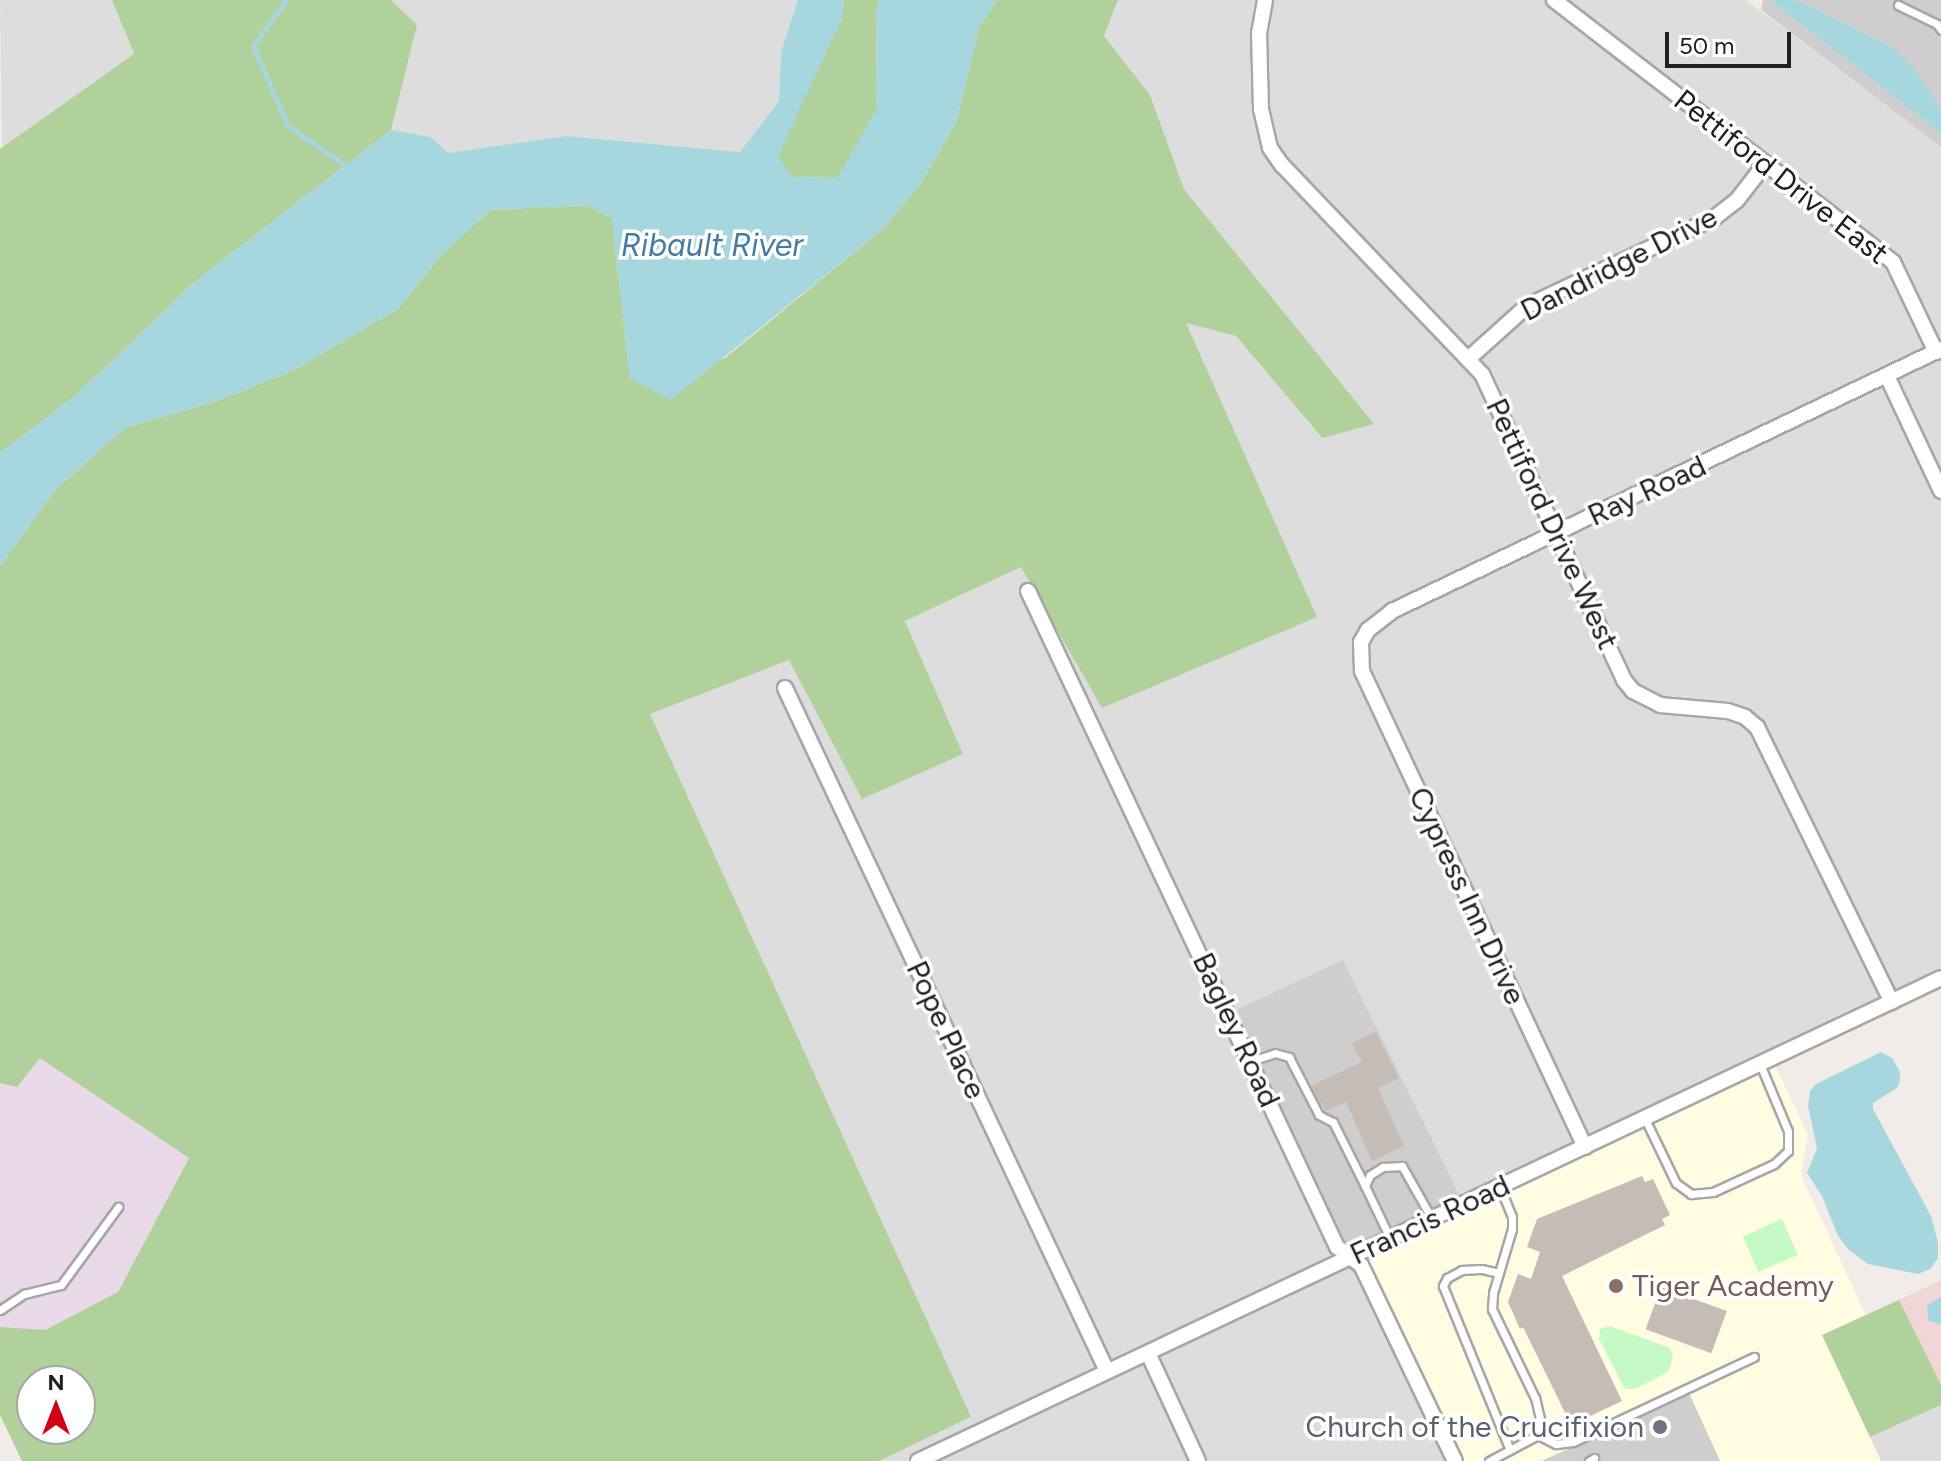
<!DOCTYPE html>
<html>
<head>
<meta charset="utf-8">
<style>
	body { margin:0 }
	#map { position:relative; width:1941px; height:1461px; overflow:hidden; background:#f1ece7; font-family:Figtree,sans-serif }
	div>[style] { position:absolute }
	.residential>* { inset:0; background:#dedddd }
	.commercial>* { inset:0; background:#f1d6d8 }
	.industrial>* { inset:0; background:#ead9e8 }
	.education>* { inset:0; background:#fffce2 }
	.religious>* { inset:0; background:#cecece }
	.forest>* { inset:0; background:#b0d09c }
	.park>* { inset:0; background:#c6fac5; transform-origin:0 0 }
	.water>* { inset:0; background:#a7d7de }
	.stream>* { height:5px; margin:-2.5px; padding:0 2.5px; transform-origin:2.5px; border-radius:2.5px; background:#a7d7de }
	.building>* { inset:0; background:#c6bcb6; transform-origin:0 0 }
	.roads { filter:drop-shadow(2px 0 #a7a7a7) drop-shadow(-2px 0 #a7a7a7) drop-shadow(0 2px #a7a7a7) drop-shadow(0 -2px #a7a7a7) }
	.lane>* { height:7px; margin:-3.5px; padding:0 3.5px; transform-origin:3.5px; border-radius:3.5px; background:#fff }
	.street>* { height:14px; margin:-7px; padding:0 7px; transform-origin:7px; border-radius:7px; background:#fff }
	.dots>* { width:22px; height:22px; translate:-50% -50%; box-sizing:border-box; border:4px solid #fff; border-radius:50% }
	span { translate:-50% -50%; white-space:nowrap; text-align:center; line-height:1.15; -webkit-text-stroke:7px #fff; paint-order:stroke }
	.street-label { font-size:30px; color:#202020 }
	.education-label { font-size:30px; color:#785e54 }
	.left { translate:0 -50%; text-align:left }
	.worship-label { font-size:30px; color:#5b616d }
	.right { translate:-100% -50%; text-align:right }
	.water-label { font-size:32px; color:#457ca1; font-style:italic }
	.north { position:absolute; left:16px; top:1365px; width:80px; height:80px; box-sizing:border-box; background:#fff; border:2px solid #a6a6a6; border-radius:50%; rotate:0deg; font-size:22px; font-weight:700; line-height:32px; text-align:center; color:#202020 }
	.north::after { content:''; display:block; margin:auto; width:28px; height:36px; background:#d10015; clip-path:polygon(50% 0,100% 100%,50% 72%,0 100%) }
	.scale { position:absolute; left:1665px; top:32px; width:126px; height:36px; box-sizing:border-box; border:4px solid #202020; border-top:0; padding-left:10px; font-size:24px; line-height:28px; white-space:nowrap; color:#202020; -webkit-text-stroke:6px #fff; paint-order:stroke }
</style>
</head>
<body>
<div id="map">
	<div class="residential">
		<div style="clip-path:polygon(0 0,112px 0,134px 54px,2px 150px)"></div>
		<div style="clip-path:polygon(391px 0,798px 0,781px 52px,779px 101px,740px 152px,566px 136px,448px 153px,431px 137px,391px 130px,417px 25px)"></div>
		<div style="clip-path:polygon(1118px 0,1746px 0,1941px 147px,1941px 987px,1467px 1210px,1343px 960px,1345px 1246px,1367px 1258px,1462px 1461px,879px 1461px,970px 1418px,650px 714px,789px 660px,963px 754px,905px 621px,1022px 567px,1185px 322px,1236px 336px,1321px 438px,1373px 423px,1184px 189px,1150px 95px,1104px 36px)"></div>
		<div style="clip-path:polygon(1941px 1405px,1941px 1461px,1881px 1461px,1870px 1437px)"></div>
	</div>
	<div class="commercial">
		<div style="clip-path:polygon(1941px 1280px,1941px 1385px,1899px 1300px)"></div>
	</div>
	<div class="industrial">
		<div style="clip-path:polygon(40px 1057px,189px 1157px,118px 1292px,45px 1330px,0 1329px,0 1083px,17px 1087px)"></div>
	</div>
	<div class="education">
		<div style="clip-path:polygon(1775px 1065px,1808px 1135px,1801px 1176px,1866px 1315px,1822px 1335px,1881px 1461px,1720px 1461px,1688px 1394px,1542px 1461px,1462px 1461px,1367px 1258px)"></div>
	</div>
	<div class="religious">
		<div style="clip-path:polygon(1763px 0,1941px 0,1941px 147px,1761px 10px)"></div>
		<div style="clip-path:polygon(1343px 960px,1467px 1210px,1367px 1258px,1345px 1246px,1232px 1012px)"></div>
		<div style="clip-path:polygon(1689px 1393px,1720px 1461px,1542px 1461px)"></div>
	</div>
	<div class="forest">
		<div style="clip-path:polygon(112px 0,391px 0,417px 25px,391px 130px,197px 280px,75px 396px,0 453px,0 149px,134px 54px)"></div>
		<div style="clip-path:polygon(844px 0,879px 0,876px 13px,877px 109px,838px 178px,792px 177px,777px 156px,842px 18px)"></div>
		<div style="clip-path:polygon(evenodd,997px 0,1118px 0,1104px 36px,1150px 95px,1184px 189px,1374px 424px,1322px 438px,1236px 336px,1186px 323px,1317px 617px,1102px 708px,1021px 567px,905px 621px,963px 754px,862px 799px,789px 660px,650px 714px,971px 1417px,879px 1461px,22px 1461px,0 1415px,0 1327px,45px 1330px,118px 1292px,189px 1158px,40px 1058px,17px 1087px,0 1083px,0 566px,55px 490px,125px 428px,219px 400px,294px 370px,399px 308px,441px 255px,490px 210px,587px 205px,612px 218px,630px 379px,725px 358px,883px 229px,921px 183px,957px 120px,979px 27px,997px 0,32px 1381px,80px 1381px,80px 1429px,32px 1429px,32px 1381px)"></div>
		<div style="clip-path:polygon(1899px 1300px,1941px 1385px,1941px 1405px,1870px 1437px,1822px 1335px)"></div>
	</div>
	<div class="park">
		<div style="left:1782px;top:1219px;width:39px;height:43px;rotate:66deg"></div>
		<div style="clip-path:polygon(1610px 1326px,1670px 1348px,1673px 1357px,1668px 1372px,1635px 1389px,1625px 1389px,1599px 1339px,1600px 1329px)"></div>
	</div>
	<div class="water">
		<div style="clip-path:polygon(798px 0,844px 0,842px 18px,778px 156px,792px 177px,837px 178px,877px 109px,876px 13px,879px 0,997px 0,979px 27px,957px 120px,921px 183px,883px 229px,671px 400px,630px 379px,612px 218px,587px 205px,490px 210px,441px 255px,399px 308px,294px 370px,219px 400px,125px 428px,55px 490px,0 566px,0 453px,75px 396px,197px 280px,391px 130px,431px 137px,448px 153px,566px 136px,740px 152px,779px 101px,781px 52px)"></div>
		<div style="clip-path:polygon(1770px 0,1796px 0,1895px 49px,1913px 67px,1941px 109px,1941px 133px)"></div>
		<div style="clip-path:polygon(1881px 1052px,1892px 1058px,1900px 1072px,1900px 1081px,1897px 1088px,1873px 1103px,1873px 1109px,1931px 1216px,1938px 1243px,1938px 1258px,1930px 1269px,1918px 1274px,1868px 1264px,1849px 1250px,1838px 1236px,1822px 1196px,1807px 1173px,1817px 1148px,1808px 1106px,1810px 1091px,1816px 1084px)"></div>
		<div style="clip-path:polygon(1941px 1297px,1941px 1324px,1928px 1321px,1927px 1305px)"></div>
	</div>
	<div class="stream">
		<div style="left:286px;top:0;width:57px;rotate:125.7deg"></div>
		<div style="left:253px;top:46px;width:87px;rotate:66.4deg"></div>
		<div style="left:288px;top:126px;width:69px;rotate:34.4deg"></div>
	</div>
	<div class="building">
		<div style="clip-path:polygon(1376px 1032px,1399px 1078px,1378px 1088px,1404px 1146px,1372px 1161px,1346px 1102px,1326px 1111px,1311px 1086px,1362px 1062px,1352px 1043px)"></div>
		<div style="clip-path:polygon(1642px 1176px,1645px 1182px,1653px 1179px,1670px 1215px,1662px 1219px,1665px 1225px,1562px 1276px,1622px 1401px,1571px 1425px,1523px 1327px,1520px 1329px,1508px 1302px,1518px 1274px,1531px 1279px,1540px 1252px,1527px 1247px,1537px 1219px)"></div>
		<div style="left:1661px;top:1287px;width:70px;height:45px;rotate:20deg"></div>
	</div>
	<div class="roads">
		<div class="lane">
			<div style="left:1898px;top:5px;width:43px;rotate:26deg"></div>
			<div style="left:1937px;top:24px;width:7px;rotate:56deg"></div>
			<div style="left:1251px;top:1061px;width:25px;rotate:-18deg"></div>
			<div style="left:1275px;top:1053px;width:15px;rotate:16deg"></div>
			<div style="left:1289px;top:1057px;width:65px;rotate:62.7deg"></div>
			<div style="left:1319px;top:1115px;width:16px;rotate:27deg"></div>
			<div style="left:1333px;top:1122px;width:72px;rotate:63.4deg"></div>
			<div style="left:1645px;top:1119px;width:71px;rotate:64.2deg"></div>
			<div style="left:1676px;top:1183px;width:19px;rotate:36deg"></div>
			<div style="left:1691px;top:1194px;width:22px;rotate:-5deg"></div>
			<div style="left:1713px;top:1192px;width:67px;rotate:-24.7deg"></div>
			<div style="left:1774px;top:1164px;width:19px;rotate:-43deg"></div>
			<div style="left:1788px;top:1151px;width:20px;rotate:-90deg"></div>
			<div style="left:1788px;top:1131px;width:73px;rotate:-112.7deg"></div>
			<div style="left:1390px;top:1238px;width:58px;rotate:-115.7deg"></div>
			<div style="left:1365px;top:1186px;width:12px;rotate:-66deg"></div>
			<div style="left:1370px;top:1175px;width:15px;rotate:-32deg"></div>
			<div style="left:1383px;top:1167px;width:19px;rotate:-3deg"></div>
			<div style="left:1402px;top:1166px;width:61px;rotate:60.5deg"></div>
			<div style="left:1499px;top:1273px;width:18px;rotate:-167deg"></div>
			<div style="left:1481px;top:1269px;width:19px;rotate:177deg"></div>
			<div style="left:1462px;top:1270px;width:17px;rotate:152deg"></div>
			<div style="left:1447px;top:1278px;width:9px;rotate:117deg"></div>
			<div style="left:1443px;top:1286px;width:177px;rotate:67.8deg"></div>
			<div style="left:0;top:1310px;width:29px;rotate:-34deg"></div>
			<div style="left:24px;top:1294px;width:38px;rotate:-14deg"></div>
			<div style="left:61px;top:1285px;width:97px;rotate:-53.8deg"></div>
			<div style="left:1538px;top:1435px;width:20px;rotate:27deg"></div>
			<div style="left:1556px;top:1444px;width:17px;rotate:-7deg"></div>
			<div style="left:1573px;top:1442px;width:200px;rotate:-25.2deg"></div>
			<div style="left:1489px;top:1461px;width:55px;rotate:-28deg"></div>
			<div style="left:1538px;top:1435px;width:12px;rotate:-76deg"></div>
			<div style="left:1541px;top:1423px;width:26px;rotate:-103deg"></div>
			<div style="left:1535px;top:1398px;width:99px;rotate:-115.8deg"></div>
			<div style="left:1492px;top:1309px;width:16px;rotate:-86deg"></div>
			<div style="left:1493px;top:1293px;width:67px;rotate:-73.5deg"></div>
			<div style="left:1512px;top:1229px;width:12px;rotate:-90deg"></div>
			<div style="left:1512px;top:1217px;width:32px;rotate:-112deg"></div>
			<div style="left:1589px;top:1461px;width:6px;rotate:-31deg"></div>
		</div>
		<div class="street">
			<div style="left:1265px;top:0;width:34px;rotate:100deg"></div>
			<div style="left:1259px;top:33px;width:76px;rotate:88.5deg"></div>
			<div style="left:1261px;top:109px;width:40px;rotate:77deg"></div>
			<div style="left:1270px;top:148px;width:21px;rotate:55deg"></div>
			<div style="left:1282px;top:165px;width:289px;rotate:46.3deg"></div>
			<div style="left:1482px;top:374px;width:337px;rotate:65.1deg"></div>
			<div style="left:1624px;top:680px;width:14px;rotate:51deg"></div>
			<div style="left:1633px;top:691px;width:30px;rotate:27deg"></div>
			<div style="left:1660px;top:705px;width:68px;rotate:5deg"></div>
			<div style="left:1728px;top:711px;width:18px;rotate:19deg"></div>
			<div style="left:1745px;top:717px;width:16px;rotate:40deg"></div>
			<div style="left:1757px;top:727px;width:306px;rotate:63.9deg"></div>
			<div style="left:1554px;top:0;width:428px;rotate:37.7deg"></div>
			<div style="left:1893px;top:262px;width:100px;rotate:64.5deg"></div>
			<div style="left:1468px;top:359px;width:79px;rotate:-41.9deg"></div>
			<div style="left:1527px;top:306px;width:207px;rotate:-25.2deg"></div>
			<div style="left:1714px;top:218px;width:29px;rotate:-38deg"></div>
			<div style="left:1737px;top:200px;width:46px;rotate:-52.1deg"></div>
			<div style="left:1887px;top:376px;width:127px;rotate:64.8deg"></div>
			<div style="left:1028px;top:591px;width:725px;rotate:64.78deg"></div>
			<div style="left:1337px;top:1247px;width:30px;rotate:37deg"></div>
			<div style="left:1361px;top:1265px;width:217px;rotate:64.4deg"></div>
			<div style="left:785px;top:688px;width:755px;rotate:64.76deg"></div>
			<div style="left:1585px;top:1147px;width:526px;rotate:-115.1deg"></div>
			<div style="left:1362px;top:671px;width:29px;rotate:-92deg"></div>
			<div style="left:1361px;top:642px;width:14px;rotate:-60deg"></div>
			<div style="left:1368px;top:630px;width:31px;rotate:-38deg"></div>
			<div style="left:1392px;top:611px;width:608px;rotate:-25.51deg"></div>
			<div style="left:1148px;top:1353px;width:119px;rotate:65.2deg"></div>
			<div style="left:918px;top:1461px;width:1131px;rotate:-25.27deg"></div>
		</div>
	</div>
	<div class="dots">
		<div style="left:1616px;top:1286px;background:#8d6e63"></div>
		<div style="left:1660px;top:1427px;background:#6b7280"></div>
	</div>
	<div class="street-label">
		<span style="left:1781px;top:177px;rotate:38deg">Pettiford Drive East</span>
		<span style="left:1619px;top:264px;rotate:-27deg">Dandridge Drive</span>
		<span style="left:1647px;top:491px;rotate:-25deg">Ray Road</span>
		<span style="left:1552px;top:524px;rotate:65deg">Pettiford Drive West</span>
		<span style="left:1467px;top:896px;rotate:65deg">Cypress Inn Drive</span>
		<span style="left:946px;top:1030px;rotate:65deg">Pope Place</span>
		<span style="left:1236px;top:1030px;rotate:65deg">Bagley Road</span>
		<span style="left:1430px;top:1220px;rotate:-25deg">Francis Road</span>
	</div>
	<div class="education-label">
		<span class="left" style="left:1632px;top:1286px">Tiger Academy</span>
	</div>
	<div class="worship-label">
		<span class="right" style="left:1644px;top:1427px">Church of the Crucifixion</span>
	</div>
	<div class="water-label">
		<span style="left:712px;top:245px">Ribault River</span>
	</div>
	<div class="north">N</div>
	<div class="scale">50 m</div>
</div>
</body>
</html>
